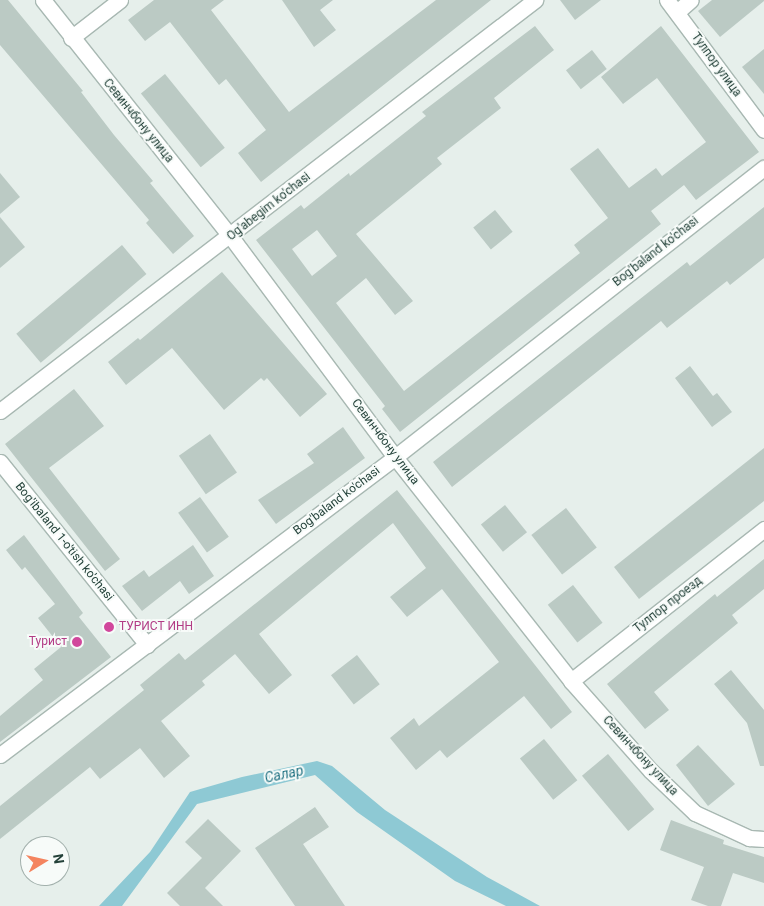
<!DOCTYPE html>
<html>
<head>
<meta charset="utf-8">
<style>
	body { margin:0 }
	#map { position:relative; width:764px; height:906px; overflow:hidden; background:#e6efeb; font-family:Roboto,sans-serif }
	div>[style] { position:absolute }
	.water>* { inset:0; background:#8ec9d4 }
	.building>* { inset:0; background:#bbcac4; transform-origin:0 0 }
	.roads { filter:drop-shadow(1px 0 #a8b8b2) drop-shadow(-1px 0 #a8b8b2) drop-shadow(0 1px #a8b8b2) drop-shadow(0 -1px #a8b8b2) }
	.street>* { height:15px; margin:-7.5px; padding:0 7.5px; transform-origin:7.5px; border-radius:7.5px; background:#fff }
	.dots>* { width:14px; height:14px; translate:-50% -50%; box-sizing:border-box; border:2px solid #f7fbf9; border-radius:50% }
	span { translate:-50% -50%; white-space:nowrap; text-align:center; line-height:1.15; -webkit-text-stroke:4px #f7fbf9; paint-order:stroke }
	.street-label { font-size:12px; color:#24423a }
	.hotel-label { font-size:12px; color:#b23c85 }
	.left { translate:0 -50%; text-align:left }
	.right { translate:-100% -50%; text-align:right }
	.water-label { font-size:14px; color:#1c6f80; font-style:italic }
	.north { position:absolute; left:20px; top:836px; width:50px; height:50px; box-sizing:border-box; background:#f7fbf9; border:1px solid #a3b1ad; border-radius:50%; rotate:81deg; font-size:14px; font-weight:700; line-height:20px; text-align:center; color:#24423a }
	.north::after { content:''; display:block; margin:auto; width:18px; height:22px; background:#f4845f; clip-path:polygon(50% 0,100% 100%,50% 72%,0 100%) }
</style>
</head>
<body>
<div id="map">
	<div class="water">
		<div style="clip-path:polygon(317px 761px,332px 766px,385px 810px,487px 877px,540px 906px,506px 906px,455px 881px,357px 812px,315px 775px,197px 804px,122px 906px,99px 906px,150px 852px,190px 792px,242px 777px)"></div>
	</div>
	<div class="building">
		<div style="clip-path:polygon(0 0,8px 0,83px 91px,81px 92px,114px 135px,153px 181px,150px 183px,194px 236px,173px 254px,146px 223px,149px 220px,0 45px)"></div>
		<div style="clip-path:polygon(154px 0,224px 0,211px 10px,289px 112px,436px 0,491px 0,261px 182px,238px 153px,266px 130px,226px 79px,219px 85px,170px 22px,145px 41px,128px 20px)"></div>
		<div style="clip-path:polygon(282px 0,333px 0,320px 10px,336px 30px,314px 47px)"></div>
		<div style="clip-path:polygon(560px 0,601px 0,575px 20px)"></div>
		<div style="clip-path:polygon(712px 0,764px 0,764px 1px,720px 37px,698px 11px)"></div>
		<div style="clip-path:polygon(evenodd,535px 26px,554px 50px,494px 98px,501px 108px,437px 158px,442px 164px,356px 234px,413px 301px,395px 315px,366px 278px,336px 303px,404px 391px,580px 253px,574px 245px,608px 218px,570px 169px,598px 148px,629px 188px,656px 168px,662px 176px,706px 142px,657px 78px,623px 104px,601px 77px,661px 26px,759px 152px,696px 200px,684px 185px,651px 211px,661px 224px,400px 432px,382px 409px,385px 406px,256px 240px,301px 205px,304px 209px,349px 173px,350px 176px,426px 116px,422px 112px,535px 26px,317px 230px,337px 256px,312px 276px,292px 249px,317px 230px)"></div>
		<div style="clip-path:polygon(764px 49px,764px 94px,742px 67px)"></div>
		<div style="left:592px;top:50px;width:24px;height:33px;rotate:52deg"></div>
		<div style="left:165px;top:74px;width:95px;height:31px;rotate:51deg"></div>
		<div style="clip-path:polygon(0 173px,20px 197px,0 214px)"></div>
		<div style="clip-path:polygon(764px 207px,764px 258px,730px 285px,727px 281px,667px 328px,661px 321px,452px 487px,433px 462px,687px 262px,690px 266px)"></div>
		<div style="left:495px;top:210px;width:28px;height:28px;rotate:51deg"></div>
		<div style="clip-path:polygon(0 217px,25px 247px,0 268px)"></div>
		<div style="left:122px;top:245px;width:38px;height:138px;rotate:50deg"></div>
		<div style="clip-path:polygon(222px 272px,327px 394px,300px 417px,267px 378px,264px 381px,261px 378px,224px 410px,172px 348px,126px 385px,108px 362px,138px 338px,140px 340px)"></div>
		<div style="clip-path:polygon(690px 366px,713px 396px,717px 393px,732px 412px,712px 427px,675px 378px)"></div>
		<div style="clip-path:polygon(74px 389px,104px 426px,49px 468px,120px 559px,105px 571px,5px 444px)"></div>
		<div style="clip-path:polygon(343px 427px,365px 458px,276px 524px,258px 500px,314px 463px,307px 454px)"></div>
		<div style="left:210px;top:434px;width:47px;height:38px;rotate:55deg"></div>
		<div style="clip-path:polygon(764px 448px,764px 501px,639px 599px,614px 567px)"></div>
		<div style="clip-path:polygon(397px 490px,572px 712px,551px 729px,524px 696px,447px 758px,440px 750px,416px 770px,390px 738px,414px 718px,419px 726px,499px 662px,442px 589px,407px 617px,390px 597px,426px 568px,393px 523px,259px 634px,292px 675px,269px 694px,235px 654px,202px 681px,205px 685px,161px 721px,190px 756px,164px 778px,140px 748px,100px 779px,90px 767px,0 839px,0 806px,144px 690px,140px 685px,179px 653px,185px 660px)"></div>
		<div style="left:200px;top:497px;width:49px;height:27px;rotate:54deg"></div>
		<div style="left:505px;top:505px;width:35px;height:31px;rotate:51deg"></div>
		<div style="left:566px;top:508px;width:50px;height:44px;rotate:52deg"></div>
		<div style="clip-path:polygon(24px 535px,83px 613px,79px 617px,111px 657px,0 742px,0 716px,43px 680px,34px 669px,61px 647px,38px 618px,55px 604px,25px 567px,22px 570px,6px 550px)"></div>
		<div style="clip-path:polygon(193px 545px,214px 576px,189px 594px,180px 581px,142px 611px,122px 586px,144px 570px,149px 577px)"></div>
		<div style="clip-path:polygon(764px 559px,764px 589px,732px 615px,738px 623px,654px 692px,669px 710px,645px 729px,607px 684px,715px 594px,717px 597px)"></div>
		<div style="left:573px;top:585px;width:48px;height:32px;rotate:52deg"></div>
		<div style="left:357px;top:655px;width:37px;height:33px;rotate:52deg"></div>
		<div style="clip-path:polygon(731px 670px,764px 710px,764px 766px,760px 766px,747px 723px,714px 684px)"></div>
		<div style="left:544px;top:739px;width:53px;height:31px;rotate:51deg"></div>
		<div style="clip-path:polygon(698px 745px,735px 784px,708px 806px,676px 765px)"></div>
		<div style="left:608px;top:754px;width:72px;height:34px;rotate:50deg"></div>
		<div style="clip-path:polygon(315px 807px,329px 827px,303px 844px,345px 906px,295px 906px,255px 848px)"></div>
		<div style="clip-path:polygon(208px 819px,241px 851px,205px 888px,223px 906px,180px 906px,167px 893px,202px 858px,185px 842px)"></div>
		<div style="clip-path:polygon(671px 820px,724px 840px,723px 844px,764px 857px,764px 883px,733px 873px,721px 906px,708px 906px,691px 900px,704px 867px,660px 850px)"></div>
	</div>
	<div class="roads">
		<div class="street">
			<div style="left:43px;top:0;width:303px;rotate:51.6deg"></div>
			<div style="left:231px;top:237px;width:274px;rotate:53.3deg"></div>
			<div style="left:395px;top:457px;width:285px;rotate:51.8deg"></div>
			<div style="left:571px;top:681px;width:120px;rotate:48.4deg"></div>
			<div style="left:651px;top:771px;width:61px;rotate:43.7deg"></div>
			<div style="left:695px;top:813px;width:60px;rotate:24.8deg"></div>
			<div style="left:749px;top:838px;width:15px;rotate:4deg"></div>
			<div style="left:667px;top:0;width:162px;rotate:53.3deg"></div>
			<div style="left:677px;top:12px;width:18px;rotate:-41deg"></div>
			<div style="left:71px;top:38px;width:62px;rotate:-37.8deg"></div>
			<div style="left:0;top:411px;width:675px;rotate:-37.53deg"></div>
			<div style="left:0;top:462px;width:235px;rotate:51.2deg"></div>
			<div style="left:571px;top:681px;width:246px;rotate:-38.2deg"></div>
			<div style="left:0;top:755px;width:495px;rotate:-37deg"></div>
			<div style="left:395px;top:457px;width:469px;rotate:-38.1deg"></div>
		</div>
	</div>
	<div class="dots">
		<div style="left:109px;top:627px;background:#d1479c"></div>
		<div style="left:77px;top:642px;background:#d1479c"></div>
	</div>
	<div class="street-label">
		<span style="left:716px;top:65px;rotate:54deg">Тулпор улица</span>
		<span style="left:138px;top:121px;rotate:51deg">Севинчбону улица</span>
		<span style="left:269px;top:207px;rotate:-38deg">Og'abegim ko'chasi</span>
		<span style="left:656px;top:252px;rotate:-38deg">Bog'baland ko'chasi</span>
		<span style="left:385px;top:442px;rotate:53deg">Севинчбону улица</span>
		<span style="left:337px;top:501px;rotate:-37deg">Bog'baland ko'chasi</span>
		<span style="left:64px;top:542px;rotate:51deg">Bog'ibaland 1-o'tish ko'chasi</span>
		<span style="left:668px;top:605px;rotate:-38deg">Тулпор проезд</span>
		<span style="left:640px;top:756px;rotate:47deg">Севинчбону улица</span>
	</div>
	<div class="hotel-label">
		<span class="left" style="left:119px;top:627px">ТУРИСТ ИНН</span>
		<span class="right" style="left:67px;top:642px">Турист</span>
	</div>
	<div class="water-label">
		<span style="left:284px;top:774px;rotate:-12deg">Салар</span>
	</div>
	<div class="north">N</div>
</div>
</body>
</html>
